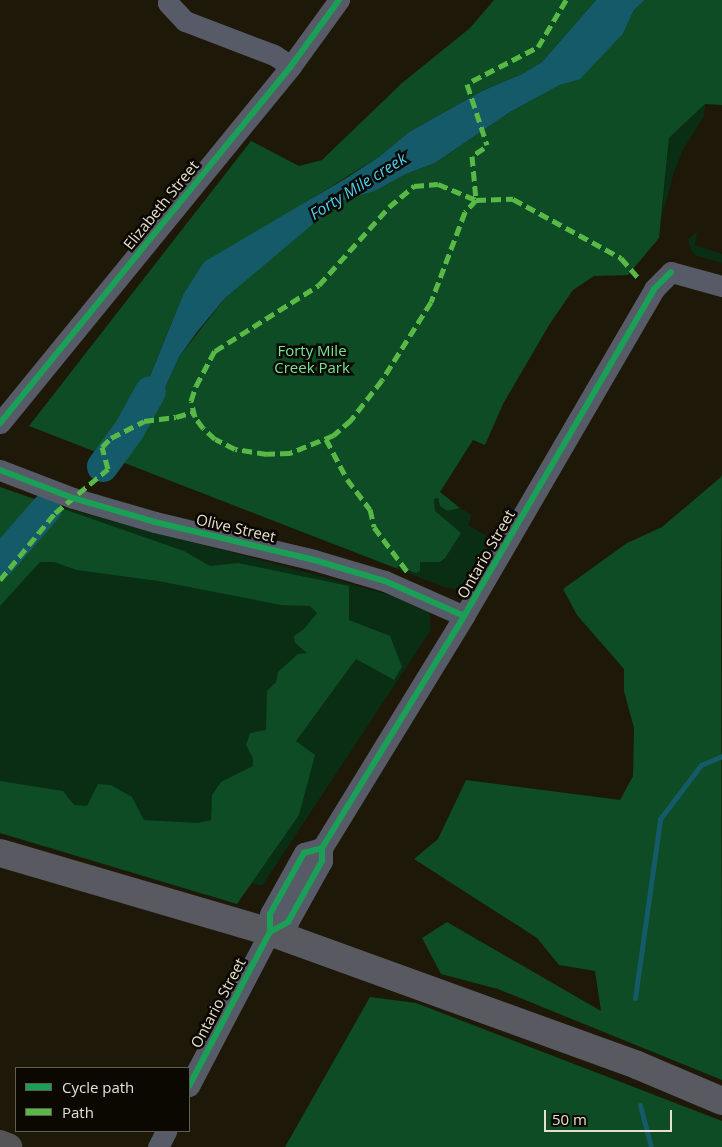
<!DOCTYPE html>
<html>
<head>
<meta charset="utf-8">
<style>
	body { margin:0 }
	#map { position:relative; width:722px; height:1147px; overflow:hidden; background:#1e1809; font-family:"Open Sans",sans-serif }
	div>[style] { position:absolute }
	.green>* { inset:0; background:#092e14 }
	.forest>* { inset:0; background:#0d4c24 }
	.water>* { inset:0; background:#155a68 }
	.stream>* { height:5px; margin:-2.5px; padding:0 2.5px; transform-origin:2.5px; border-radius:2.5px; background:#155a68 }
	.river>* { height:31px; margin:-15.5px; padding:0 15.5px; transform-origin:15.5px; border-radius:15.5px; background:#155a68 }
	.minor>* { height:21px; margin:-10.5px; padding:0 10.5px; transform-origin:10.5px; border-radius:10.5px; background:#575a67 }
	.major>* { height:28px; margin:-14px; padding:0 14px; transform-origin:14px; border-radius:14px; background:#585961 }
	.highway>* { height:28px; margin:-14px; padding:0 14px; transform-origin:14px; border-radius:14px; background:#545456 }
	.quiet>* { height:5px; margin-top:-2.5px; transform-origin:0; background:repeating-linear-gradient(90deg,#58b947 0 10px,transparent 0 15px) }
	.cycleway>* { height:6px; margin:-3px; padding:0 3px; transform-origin:3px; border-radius:3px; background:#1a9f57 }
	span { translate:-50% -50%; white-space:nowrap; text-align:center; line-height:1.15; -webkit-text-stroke:5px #0b0701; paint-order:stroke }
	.street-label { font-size:15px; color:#e6e0d0 }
	.park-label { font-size:15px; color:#74e594 }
	.water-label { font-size:16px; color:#49d1f3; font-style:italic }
	.legend { position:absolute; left:15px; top:1067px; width:175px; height:65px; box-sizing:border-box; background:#0b0701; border:1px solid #635e54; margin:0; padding:6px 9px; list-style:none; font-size:15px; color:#e6e0d0 }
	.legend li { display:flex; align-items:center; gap:10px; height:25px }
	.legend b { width:25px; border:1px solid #635e54 }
	.scale { position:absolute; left:544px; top:1110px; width:128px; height:22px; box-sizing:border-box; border:2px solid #e6e0d0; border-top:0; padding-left:6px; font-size:15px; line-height:18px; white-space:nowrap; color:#e6e0d0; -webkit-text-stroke:4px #0b0701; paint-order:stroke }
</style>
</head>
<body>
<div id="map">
	<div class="green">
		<div style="clip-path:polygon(705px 104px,704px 116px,683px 150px,674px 172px,662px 216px,669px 138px)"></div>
		<div style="clip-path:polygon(697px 232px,695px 245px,722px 254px,722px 263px,695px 255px,691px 250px,688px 239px)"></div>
		<div style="clip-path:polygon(0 491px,354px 585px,396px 597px,429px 611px,431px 630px,262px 886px,0 820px)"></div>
		<div style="clip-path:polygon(438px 498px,440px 506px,447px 511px,460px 508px,472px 515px,468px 525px,492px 539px,464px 585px,455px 589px,444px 587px,398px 569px,396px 565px,417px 573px,420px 562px,440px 562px,460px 533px,435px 511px,434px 499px)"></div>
	</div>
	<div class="forest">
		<div style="clip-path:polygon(494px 0,596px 0,542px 62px,522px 74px,482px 91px,409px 132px,380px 156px,282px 217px,183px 295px,142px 396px,117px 422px,144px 436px,150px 412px,164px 390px,179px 357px,225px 298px,272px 256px,342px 201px,375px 191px,406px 174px,435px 163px,510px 112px,560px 85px,580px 78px,623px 34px,634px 10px,645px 0,722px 0,722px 105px,705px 104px,669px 138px,659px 238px,628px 275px,594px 276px,573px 290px,549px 325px,503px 404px,485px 445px,473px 440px,440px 492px,460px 508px,447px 511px,440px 506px,438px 498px,434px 499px,435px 511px,461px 533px,445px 558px,440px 562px,420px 562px,420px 571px,416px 573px,397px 566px,398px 569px,29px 426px,251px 141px,299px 166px,322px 160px,402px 83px,470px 28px)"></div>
		<div style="clip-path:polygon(722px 473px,721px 611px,722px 1080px,498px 989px,441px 974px,422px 938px,447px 922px,601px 1011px,595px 971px,559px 965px,537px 938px,414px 859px,438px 839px,466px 780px,620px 800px,633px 776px,634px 728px,624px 691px,624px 669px,577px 615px,563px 589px,627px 543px,662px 527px,721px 477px)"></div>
		<div style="clip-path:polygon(0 487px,184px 551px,210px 566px,238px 563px,349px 586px,349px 620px,390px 636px,402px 667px,394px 680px,356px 659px,296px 741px,315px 755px,299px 815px,237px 904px,0 833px,0 781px,63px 791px,74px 805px,87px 806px,98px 784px,111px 785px,132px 797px,144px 820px,198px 823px,211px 820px,212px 795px,221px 782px,253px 766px,253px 758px,246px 745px,250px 733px,266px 730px,267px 691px,276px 682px,278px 672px,298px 654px,307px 653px,295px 643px,294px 636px,304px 629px,317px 613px,310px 606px,281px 605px,158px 581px,77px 570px,54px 562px,40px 562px,0 606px)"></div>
		<div style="clip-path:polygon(370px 997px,416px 1003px,722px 1121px,722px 1147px,285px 1147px)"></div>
	</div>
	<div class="water">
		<div style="clip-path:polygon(596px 0,645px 0,634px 10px,623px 34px,580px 79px,560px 85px,510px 112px,435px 163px,406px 174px,375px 191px,342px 201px,319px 219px,225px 298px,197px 332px,179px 357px,164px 390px,151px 412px,144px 436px,117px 423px,121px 413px,142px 396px,183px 295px,204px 262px,348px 177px,380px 156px,409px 132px,482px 91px,522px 74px,542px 62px)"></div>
	</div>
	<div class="stream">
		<div style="left:635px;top:998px;width:181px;rotate:-82deg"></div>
		<div style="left:660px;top:819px;width:68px;rotate:-52.8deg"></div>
		<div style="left:701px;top:765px;width:23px;rotate:-23deg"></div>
		<div style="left:640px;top:1105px;width:43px;rotate:75.3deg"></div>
	</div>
	<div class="river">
		<div style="left:102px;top:466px;width:46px;rotate:-53.9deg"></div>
		<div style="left:129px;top:429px;width:43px;rotate:-61.1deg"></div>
		<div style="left:0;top:561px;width:70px;rotate:-49deg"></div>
	</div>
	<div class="minor">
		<div style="left:169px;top:0;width:3px;rotate:108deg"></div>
		<div style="left:168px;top:3px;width:25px;rotate:47deg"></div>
		<div style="left:185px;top:21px;width:95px;rotate:20.9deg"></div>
		<div style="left:274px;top:55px;width:20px;rotate:33deg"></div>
		<div style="left:671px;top:272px;width:53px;rotate:15.4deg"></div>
		<div style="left:0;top:423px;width:461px;rotate:-50.8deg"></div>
		<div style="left:291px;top:66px;width:82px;rotate:-54deg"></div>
		<div style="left:0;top:470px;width:78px;rotate:21deg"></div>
		<div style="left:73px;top:498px;width:85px;rotate:16.3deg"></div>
		<div style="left:155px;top:522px;width:163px;rotate:13.4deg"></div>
		<div style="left:314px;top:560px;width:74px;rotate:16.5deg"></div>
		<div style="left:385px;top:581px;width:86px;rotate:23.9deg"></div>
		<div style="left:270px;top:932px;width:21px;rotate:-29deg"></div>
		<div style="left:288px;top:922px;width:70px;rotate:-60.9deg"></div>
		<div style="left:322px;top:861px;width:13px;rotate:-90deg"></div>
		<div style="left:322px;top:848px;width:272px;rotate:-58.5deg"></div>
		<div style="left:464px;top:616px;width:378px;rotate:-59.8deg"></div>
		<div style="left:654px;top:289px;width:24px;rotate:-45deg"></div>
		<div style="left:189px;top:1086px;width:174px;rotate:-62.3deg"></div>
		<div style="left:270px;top:932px;width:18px;rotate:-90deg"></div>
		<div style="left:270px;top:914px;width:70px;rotate:-60.9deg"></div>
		<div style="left:304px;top:853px;width:19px;rotate:-16deg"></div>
		<div style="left:158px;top:1147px;width:18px;rotate:-63deg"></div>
	</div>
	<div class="major">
		<div style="left:0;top:853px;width:281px;rotate:16.3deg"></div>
		<div style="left:270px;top:932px;width:390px;rotate:19.9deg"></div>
		<div style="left:637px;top:1065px;width:92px;rotate:23deg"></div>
	</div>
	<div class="highway">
		<div style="left:0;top:1144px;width:9px;rotate:21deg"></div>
	</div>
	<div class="quiet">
		<div style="left:472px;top:81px;width:74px;rotate:-27.3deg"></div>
		<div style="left:538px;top:47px;width:55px;rotate:-59.2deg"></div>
		<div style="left:467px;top:84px;width:64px;rotate:71.8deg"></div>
		<div style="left:484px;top:148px;width:14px;rotate:146deg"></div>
		<div style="left:472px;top:156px;width:44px;rotate:84.8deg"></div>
		<div style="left:476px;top:200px;width:37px;rotate:-2deg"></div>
		<div style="left:513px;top:199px;width:123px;rotate:28.6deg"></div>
		<div style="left:621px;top:258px;width:29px;rotate:49deg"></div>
		<div style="left:438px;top:184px;width:41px;rotate:22.8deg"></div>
		<div style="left:476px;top:200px;width:16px;rotate:133deg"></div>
		<div style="left:465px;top:212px;width:96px;rotate:110.7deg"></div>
		<div style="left:431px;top:302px;width:92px;rotate:122.1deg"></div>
		<div style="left:382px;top:380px;width:51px;rotate:127.8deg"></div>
		<div style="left:351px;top:420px;width:23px;rotate:139deg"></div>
		<div style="left:334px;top:435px;width:48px;rotate:157.8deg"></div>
		<div style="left:290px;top:453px;width:23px;rotate:178deg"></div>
		<div style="left:267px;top:454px;width:32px;rotate:-171deg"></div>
		<div style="left:235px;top:449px;width:22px;rotate:-153deg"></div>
		<div style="left:215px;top:439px;width:16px;rotate:-137deg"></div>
		<div style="left:203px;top:428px;width:14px;rotate:-126deg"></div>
		<div style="left:195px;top:417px;width:16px;rotate:-104deg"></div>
		<div style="left:191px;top:401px;width:16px;rotate:-72deg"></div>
		<div style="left:196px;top:386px;width:40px;rotate:-62deg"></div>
		<div style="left:215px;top:351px;width:123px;rotate:-32.4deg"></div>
		<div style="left:319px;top:285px;width:105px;rotate:-48.1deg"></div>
		<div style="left:389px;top:207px;width:33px;rotate:-40deg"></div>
		<div style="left:414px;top:186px;width:24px;rotate:-5deg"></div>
		<div style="left:326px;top:439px;width:45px;rotate:62.3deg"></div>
		<div style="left:347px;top:479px;width:38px;rotate:53deg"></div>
		<div style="left:370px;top:509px;width:18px;rotate:77deg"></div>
		<div style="left:374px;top:527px;width:59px;rotate:53.3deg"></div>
		<div style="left:0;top:580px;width:87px;rotate:-50.6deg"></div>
		<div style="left:55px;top:513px;width:69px;rotate:-39.7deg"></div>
		<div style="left:108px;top:469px;width:23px;rotate:-105deg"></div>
		<div style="left:102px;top:447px;width:13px;rotate:-45deg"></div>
		<div style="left:111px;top:438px;width:37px;rotate:-27deg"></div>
		<div style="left:144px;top:421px;width:32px;rotate:-7deg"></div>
		<div style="left:176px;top:417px;width:19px;rotate:-16deg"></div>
	</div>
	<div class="cycleway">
		<div style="left:0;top:423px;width:461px;rotate:-50.8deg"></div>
		<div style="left:291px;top:66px;width:82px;rotate:-54deg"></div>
		<div style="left:0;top:470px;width:78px;rotate:21deg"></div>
		<div style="left:73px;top:498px;width:85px;rotate:16.3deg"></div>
		<div style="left:155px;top:522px;width:163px;rotate:13.4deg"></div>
		<div style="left:314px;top:560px;width:74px;rotate:16.5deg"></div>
		<div style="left:385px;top:581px;width:86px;rotate:23.9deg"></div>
		<div style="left:270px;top:932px;width:21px;rotate:-29deg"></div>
		<div style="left:288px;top:922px;width:70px;rotate:-60.9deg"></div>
		<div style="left:322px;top:861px;width:13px;rotate:-90deg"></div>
		<div style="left:322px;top:848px;width:272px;rotate:-58.5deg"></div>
		<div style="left:464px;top:616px;width:378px;rotate:-59.8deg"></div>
		<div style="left:654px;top:289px;width:24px;rotate:-45deg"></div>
		<div style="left:189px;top:1086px;width:174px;rotate:-62.3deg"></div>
		<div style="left:270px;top:932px;width:18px;rotate:-90deg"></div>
		<div style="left:270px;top:914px;width:70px;rotate:-60.9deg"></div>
		<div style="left:304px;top:853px;width:19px;rotate:-16deg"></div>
	</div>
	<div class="street-label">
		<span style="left:161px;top:205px;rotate:-51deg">Elizabeth Street</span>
		<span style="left:236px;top:528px;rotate:13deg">Olive Street</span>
		<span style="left:486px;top:554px;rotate:-60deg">Ontario Street</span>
		<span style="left:218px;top:1003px;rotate:-62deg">Ontario Street</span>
	</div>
	<div class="park-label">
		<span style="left:312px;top:359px">Forty Mile<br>Creek Park</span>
	</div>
	<div class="water-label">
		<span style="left:358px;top:186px;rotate:-32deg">Forty Mile creek</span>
	</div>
	<ul class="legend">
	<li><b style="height:6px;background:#1a9f57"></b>Cycle path</li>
	<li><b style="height:6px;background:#58b947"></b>Path</li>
	</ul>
	<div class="scale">50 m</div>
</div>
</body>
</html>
